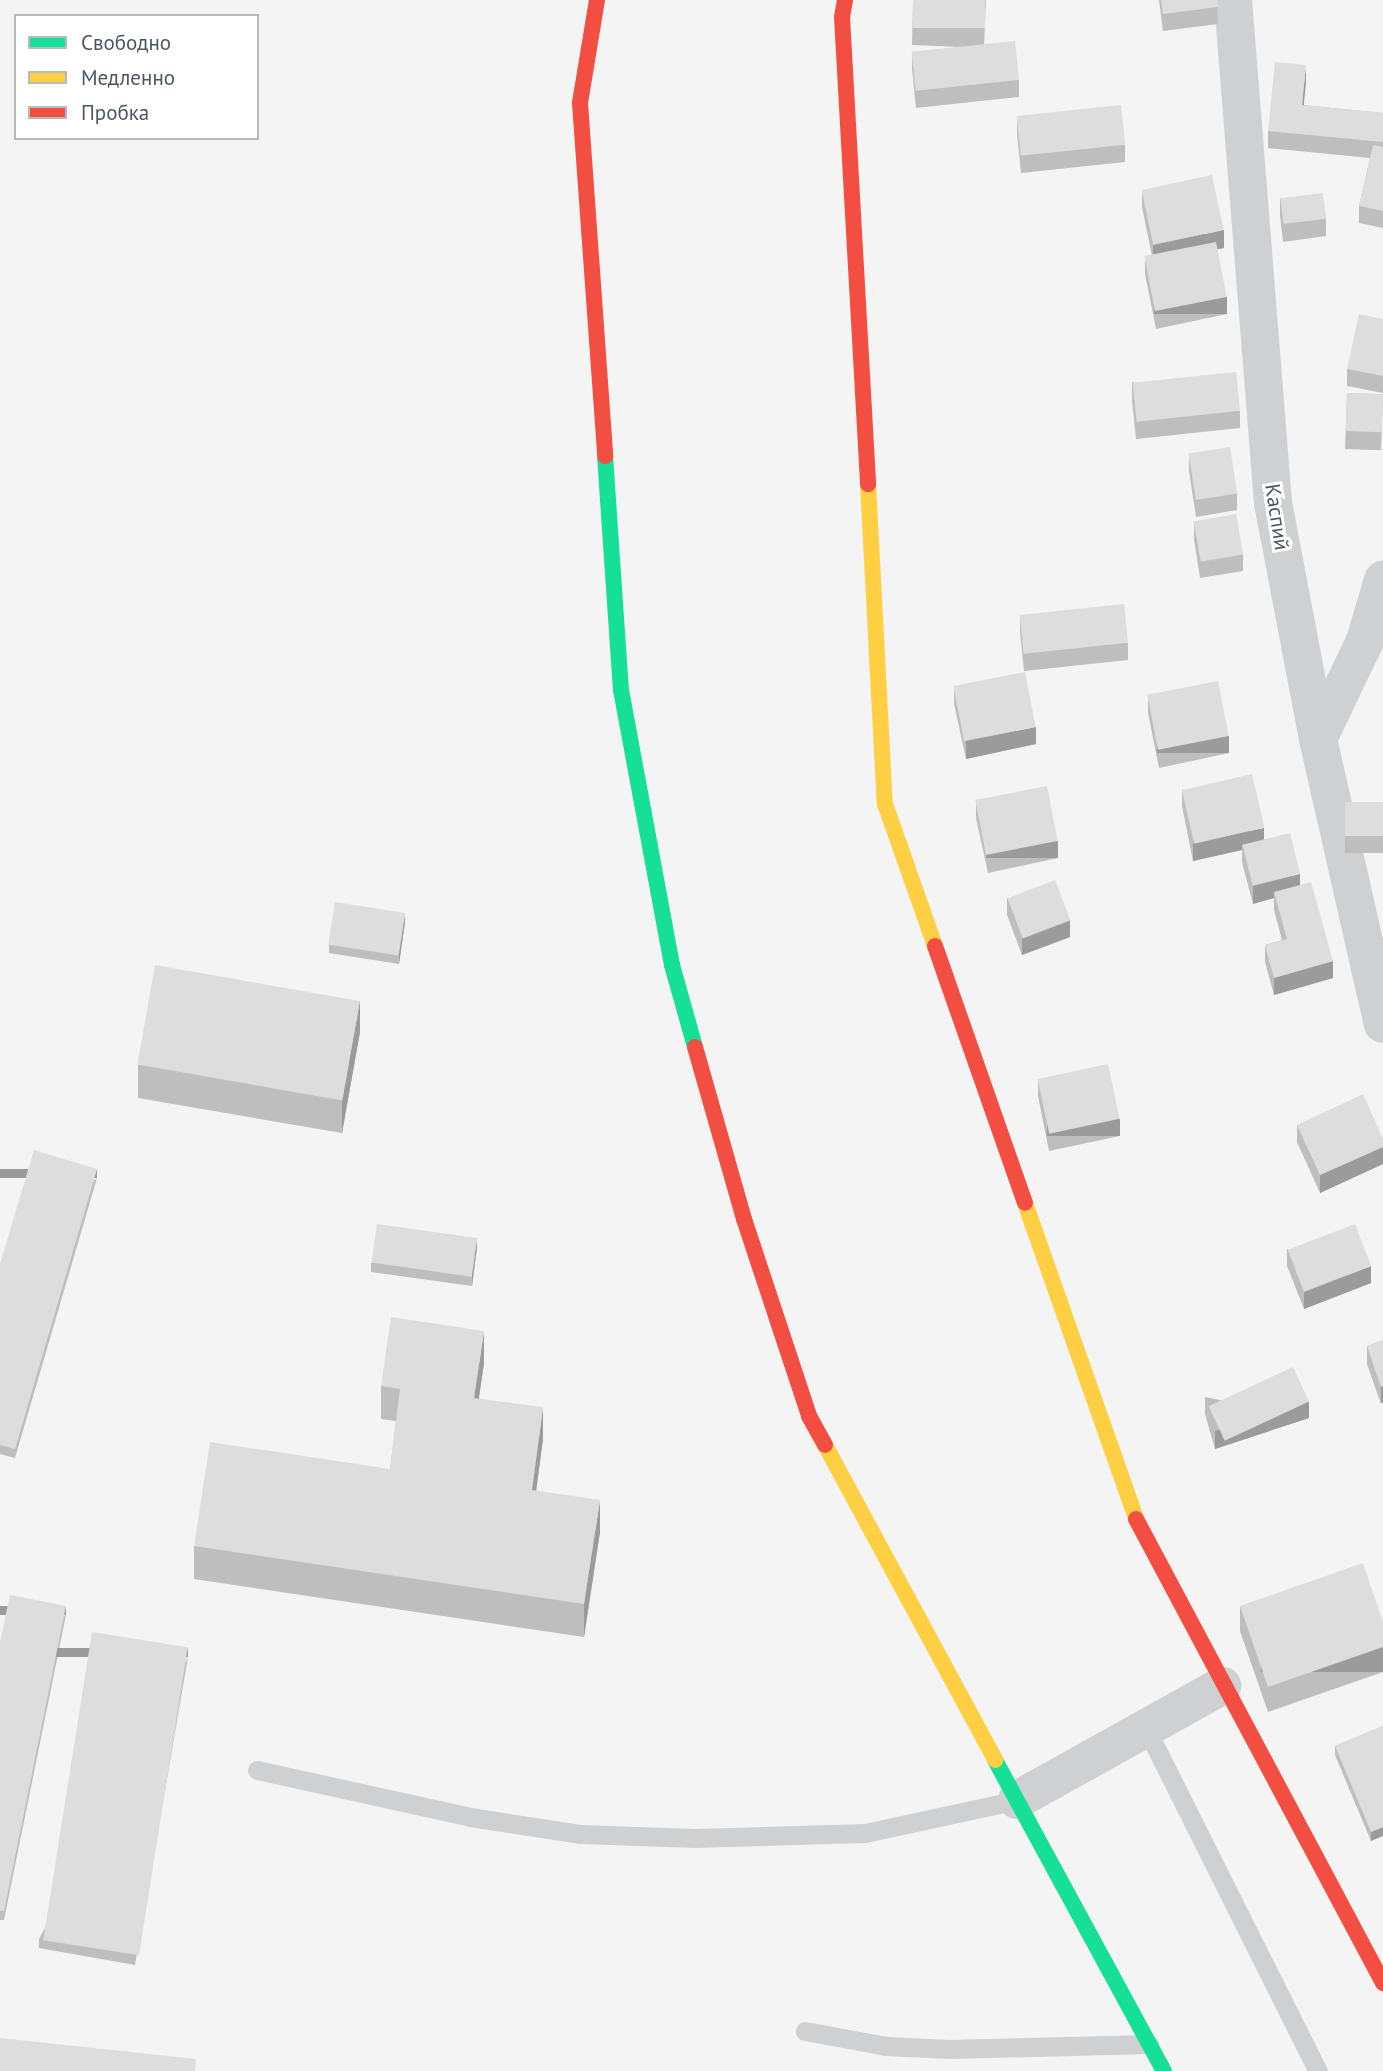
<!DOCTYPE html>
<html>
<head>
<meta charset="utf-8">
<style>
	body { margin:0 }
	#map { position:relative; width:1383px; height:2071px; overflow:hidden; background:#f4f4f4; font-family:"PT Sans",sans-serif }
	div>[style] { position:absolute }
	.lane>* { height:19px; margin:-9.5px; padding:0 9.5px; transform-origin:9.5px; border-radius:9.5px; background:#ced0d2 }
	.street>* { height:38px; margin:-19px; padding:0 19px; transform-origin:19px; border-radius:19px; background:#ced0d2 }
	.fast>* { height:16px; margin:-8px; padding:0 8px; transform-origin:8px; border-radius:8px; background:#16e098 }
	.slow>* { height:16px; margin:-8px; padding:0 8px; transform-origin:8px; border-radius:8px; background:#ffcf43 }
	.jam>* { height:16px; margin:-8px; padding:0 8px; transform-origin:8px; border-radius:8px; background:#f24e42 }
	.wall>* { inset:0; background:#bebebf; transform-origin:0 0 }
	.shaded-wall>* { inset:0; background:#9b9b9b; transform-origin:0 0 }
	.building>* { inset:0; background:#ddddde; transform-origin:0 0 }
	span { translate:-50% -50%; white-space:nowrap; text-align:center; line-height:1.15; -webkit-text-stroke:6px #fff; paint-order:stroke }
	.street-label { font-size:21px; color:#4a5661 }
	.legend { position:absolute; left:14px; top:14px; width:245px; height:126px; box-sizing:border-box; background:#fff; border:2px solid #b7bbc0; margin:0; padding:9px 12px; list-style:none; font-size:21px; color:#4a5661 }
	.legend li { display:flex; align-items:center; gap:14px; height:35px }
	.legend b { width:35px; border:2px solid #b7bbc0 }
</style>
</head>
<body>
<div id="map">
	<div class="lane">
		<div style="left:1146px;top:1728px;width:384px;rotate:63.4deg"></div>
		<div style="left:257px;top:1770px;width:218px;rotate:12.4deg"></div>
		<div style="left:470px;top:1817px;width:111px;rotate:8.8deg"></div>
		<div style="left:580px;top:1834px;width:115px;rotate:2deg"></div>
		<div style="left:695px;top:1838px;width:170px;rotate:-1.7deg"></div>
		<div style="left:865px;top:1833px;width:156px;rotate:-12.2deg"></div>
		<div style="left:805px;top:2031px;width:82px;rotate:10.5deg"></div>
		<div style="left:886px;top:2046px;width:63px;rotate:2.7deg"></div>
		<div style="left:949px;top:2049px;width:200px;rotate:-1.4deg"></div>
	</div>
	<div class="street">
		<div style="left:1233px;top:0;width:505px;rotate:85.45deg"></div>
		<div style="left:1273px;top:503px;width:240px;rotate:79.2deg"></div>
		<div style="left:1318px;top:739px;width:292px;rotate:77.2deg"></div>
		<div style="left:1318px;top:739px;width:109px;rotate:-64.4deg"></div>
		<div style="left:1365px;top:641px;width:64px;rotate:-73.6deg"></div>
		<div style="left:1017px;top:1800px;width:235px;rotate:-29.1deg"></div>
	</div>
	<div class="fast">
		<div style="left:605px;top:456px;width:235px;rotate:86.1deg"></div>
		<div style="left:621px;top:690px;width:280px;rotate:79.5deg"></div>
		<div style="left:672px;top:965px;width:85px;rotate:74.3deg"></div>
		<div style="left:995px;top:1760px;width:354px;rotate:61.5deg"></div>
	</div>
	<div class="slow">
		<div style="left:868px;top:484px;width:320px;rotate:87deg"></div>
		<div style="left:885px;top:804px;width:151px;rotate:70.6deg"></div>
		<div style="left:1025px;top:1203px;width:335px;rotate:70.6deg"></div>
		<div style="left:825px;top:1445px;width:358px;rotate:61.6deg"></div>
	</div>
	<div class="jam">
		<div style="left:597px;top:0;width:104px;rotate:99.4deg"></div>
		<div style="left:580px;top:103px;width:354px;rotate:85.9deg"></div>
		<div style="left:845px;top:0;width:17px;rotate:100deg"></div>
		<div style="left:842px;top:17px;width:468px;rotate:86.8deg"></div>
		<div style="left:935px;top:946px;width:272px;rotate:70.7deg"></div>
		<div style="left:695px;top:1047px;width:179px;rotate:74.1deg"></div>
		<div style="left:744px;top:1219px;width:207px;rotate:71.7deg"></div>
		<div style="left:809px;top:1416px;width:33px;rotate:61deg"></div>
		<div style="left:1136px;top:1519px;width:526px;rotate:61.97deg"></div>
	</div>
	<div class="wall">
		<div style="clip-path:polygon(913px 0,986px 0,984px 45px,1019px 80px,1019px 97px,916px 108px,912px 69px,912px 52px,961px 47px,912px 45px)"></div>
		<div style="clip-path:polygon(1159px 0,1217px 0,1218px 24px,1163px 31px)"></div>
		<div style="clip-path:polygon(1306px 82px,1303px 105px,1383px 113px,1383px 228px,1359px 223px,1359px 206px,1370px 158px,1268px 148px,1268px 131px)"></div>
		<div style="clip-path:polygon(1017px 116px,1125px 145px,1125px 162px,1021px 173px,1017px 134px)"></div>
		<div style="clip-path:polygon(1142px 190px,1224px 248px,1217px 249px,1227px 314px,1156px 329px,1145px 274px,1145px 257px,1152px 256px,1142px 207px)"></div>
		<div style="clip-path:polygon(1280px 198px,1326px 219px,1326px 236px,1283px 242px,1280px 215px)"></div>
		<div style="clip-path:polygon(1383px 319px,1383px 393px,1347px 386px,1347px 369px)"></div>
		<div style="clip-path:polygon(1132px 382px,1240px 411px,1240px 428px,1136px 439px,1132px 400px)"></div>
		<div style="left:1347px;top:393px;width:36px;height:56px;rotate:2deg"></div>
		<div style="clip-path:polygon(1189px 454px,1237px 493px,1237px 510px,1196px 517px,1189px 471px)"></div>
		<div style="clip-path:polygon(1194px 522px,1243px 554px,1243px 571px,1200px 578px,1194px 539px)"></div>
		<div style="clip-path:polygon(1020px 615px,1128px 643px,1128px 660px,1024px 671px,1020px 632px)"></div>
		<div style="clip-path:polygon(954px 687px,1036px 744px,966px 759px,954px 704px)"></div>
		<div style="clip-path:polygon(1148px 696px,1229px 753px,1159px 768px,1148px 713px)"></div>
		<div style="clip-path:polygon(1182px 789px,1264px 839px,1300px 885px,1333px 978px,1274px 995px,1265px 962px,1265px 945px,1282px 940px,1274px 910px,1274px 898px,1253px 904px,1242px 862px,1242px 850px,1193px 861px,1182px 806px)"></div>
		<div style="clip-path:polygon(976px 801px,1058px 858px,988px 873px,976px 818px)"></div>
		<div style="left:1383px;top:802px;width:51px;height:38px;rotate:90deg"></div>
		<div style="clip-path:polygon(1007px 898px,1070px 937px,1022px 955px,1007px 915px)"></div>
		<div style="clip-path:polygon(405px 922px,399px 964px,329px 953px,329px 945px)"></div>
		<div style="clip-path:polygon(360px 1032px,342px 1133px,138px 1098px,138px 1065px)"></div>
		<div style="clip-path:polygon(1038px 1079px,1120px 1136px,1049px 1151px,1038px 1096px)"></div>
		<div style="clip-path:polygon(1297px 1125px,1383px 1139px,1383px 1164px,1320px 1193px,1297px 1142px)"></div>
		<div style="clip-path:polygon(97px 1178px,15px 1458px,0 1454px,0 1264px)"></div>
		<div style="clip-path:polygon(477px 1247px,472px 1286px,371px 1272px,371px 1263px)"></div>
		<div style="clip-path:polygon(1287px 1249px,1371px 1283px,1304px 1309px,1287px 1266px)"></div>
		<div style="clip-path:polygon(1383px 1340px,1381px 1404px,1367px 1364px,1367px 1346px)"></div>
		<div style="clip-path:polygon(484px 1363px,479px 1398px,543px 1439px,536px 1490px,600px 1532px,584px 1637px,194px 1579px,194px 1546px,390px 1469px,396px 1421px,381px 1419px,381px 1386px)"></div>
		<div style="clip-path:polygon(1205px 1397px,1309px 1418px,1215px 1449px,1205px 1414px)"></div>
		<div style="clip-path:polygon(1240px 1606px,1383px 1622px,1383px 1672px,1268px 1712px,1240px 1631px)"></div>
		<div style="clip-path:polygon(66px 1615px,4px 1920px,0 1920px,0 1642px)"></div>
		<div style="clip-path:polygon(188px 1657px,135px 1965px,39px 1948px,39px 1939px)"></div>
		<div style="clip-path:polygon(1383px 1726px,1371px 1841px,1335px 1755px,1335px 1746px)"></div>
	</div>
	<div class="shaded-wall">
		<div style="clip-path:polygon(1306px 65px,1306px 82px,1302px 123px,1302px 105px)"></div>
		<div style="clip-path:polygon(1224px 230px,1224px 248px,1153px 262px,1153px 245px)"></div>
		<div style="left:1227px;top:297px;width:17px;height:73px;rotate:90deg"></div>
		<div style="clip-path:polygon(1036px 727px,1036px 744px,966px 759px,966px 741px)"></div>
		<div style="left:1229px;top:736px;width:17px;height:72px;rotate:90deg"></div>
		<div style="clip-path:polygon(1264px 828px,1264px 846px,1242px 845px,1242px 850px,1193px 861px,1193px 843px)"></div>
		<div style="left:1058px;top:841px;width:17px;height:72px;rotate:90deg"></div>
		<div style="clip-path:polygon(1300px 874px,1300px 891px,1274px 892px,1274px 898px,1253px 904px,1253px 886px)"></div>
		<div style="clip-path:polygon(405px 913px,405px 922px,399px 964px,399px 955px)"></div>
		<div style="clip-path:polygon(1070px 920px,1070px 937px,1022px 955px,1022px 938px)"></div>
		<div style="clip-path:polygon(1333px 961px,1333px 978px,1274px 995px,1274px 978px)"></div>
		<div style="clip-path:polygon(360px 1000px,360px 1032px,342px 1133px,342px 1101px)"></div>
		<div style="left:1120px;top:1119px;width:17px;height:73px;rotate:90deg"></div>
		<div style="clip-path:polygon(1383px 1147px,1383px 1164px,1320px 1193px,1320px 1175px)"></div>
		<div style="left:97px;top:1169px;width:9px;height:292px;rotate:90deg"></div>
		<div style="clip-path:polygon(477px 1238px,477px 1247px,472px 1286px,472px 1277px)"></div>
		<div style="clip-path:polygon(1371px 1266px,1371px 1283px,1304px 1309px,1304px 1292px)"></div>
		<div style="clip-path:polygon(484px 1331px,484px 1363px,474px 1430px,474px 1398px)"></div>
		<div style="left:1383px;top:1386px;width:17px;height:2px;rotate:90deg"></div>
		<div style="clip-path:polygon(1309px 1401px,1309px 1418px,1215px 1449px,1215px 1431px)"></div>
		<div style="clip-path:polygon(543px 1407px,543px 1439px,532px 1522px,532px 1490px)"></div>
		<div style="clip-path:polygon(600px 1500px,600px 1532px,584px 1637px,584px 1604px)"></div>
		<div style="left:66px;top:1606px;width:9px;height:311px;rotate:90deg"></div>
		<div style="left:1383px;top:1647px;width:25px;height:122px;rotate:90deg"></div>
		<div style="left:188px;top:1648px;width:9px;height:313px;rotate:90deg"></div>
		<div style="clip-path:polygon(1383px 1827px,1383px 1836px,1371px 1841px,1371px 1832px)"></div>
	</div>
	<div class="building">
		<div style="left:913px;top:0;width:72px;height:28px"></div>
		<div style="clip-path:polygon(1161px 0,1217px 0,1218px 7px,1163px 14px)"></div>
		<div style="left:1015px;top:41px;width:39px;height:104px;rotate:84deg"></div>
		<div style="clip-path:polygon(1275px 62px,1306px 65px,1302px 105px,1383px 113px,1383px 142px,1268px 131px)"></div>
		<div style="left:1121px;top:105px;width:40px;height:105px;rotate:84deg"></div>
		<div style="clip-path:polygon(1373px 145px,1383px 147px,1383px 211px,1359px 206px)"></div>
		<div style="left:1212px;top:175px;width:56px;height:72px;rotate:78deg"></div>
		<div style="left:1323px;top:193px;width:26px;height:43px;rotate:83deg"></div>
		<div style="left:1216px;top:242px;width:56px;height:73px;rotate:79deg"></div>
		<div style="clip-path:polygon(1359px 314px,1383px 319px,1383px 376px,1347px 369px)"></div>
		<div style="left:1236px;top:372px;width:39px;height:104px;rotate:84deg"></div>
		<div style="left:1347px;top:393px;width:36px;height:38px;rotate:2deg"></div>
		<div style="left:1230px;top:447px;width:47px;height:42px;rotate:81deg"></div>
		<div style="left:1236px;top:514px;width:41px;height:43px;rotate:80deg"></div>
		<div style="left:1124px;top:604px;width:39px;height:105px;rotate:84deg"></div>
		<div style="left:1025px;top:672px;width:56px;height:73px;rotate:79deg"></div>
		<div style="left:1218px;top:681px;width:56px;height:72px;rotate:79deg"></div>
		<div style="left:1252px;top:774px;width:55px;height:72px;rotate:77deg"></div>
		<div style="left:1047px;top:786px;width:56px;height:73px;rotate:79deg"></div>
		<div style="left:1383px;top:802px;width:34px;height:38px;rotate:90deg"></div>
		<div style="left:1290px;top:833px;width:42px;height:49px;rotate:76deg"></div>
		<div style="left:1055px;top:880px;width:43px;height:51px;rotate:69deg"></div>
		<div style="clip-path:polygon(1311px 882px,1333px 961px,1274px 978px,1265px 945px,1287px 939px,1274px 892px)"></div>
		<div style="left:335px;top:902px;width:71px;height:43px;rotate:9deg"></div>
		<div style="left:155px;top:965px;width:208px;height:101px;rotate:10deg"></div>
		<div style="left:1108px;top:1064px;width:56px;height:72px;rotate:78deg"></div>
		<div style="clip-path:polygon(1363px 1094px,1383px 1139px,1383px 1147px,1320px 1175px,1297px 1125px)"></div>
		<div style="clip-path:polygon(34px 1150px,97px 1169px,15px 1449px,0 1445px,0 1264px)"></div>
		<div style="left:377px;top:1224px;width:101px;height:39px;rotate:8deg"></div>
		<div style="left:1355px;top:1224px;width:45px;height:72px;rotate:69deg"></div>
		<div style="clip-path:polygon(391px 1317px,484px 1331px,474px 1398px,543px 1407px,532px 1490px,600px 1500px,584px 1604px,194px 1546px,210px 1442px,390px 1469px,400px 1389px,381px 1386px)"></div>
		<div style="clip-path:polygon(1383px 1340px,1383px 1386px,1381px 1387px,1367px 1346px)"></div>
		<div style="left:1293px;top:1367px;width:38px;height:93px;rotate:65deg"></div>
		<div style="clip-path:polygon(1363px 1563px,1383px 1622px,1383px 1647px,1268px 1687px,1240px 1606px)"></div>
		<div style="clip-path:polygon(10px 1595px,66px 1606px,4px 1911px,0 1911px,0 1642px)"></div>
		<div style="left:92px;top:1632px;width:97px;height:312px;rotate:9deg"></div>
		<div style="clip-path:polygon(1383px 1726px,1383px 1827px,1371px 1832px,1335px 1746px)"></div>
		<div style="clip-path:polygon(0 2038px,196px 2059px,195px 2071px,0 2071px)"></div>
	</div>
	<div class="street-label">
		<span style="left:1277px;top:517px;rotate:81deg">Каспий</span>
	</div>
	<ul class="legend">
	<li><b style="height:9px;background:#16e098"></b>Свободно</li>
	<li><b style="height:9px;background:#ffcf43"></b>Медленно</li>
	<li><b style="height:9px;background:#f24e42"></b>Пробка</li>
	</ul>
</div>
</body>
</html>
